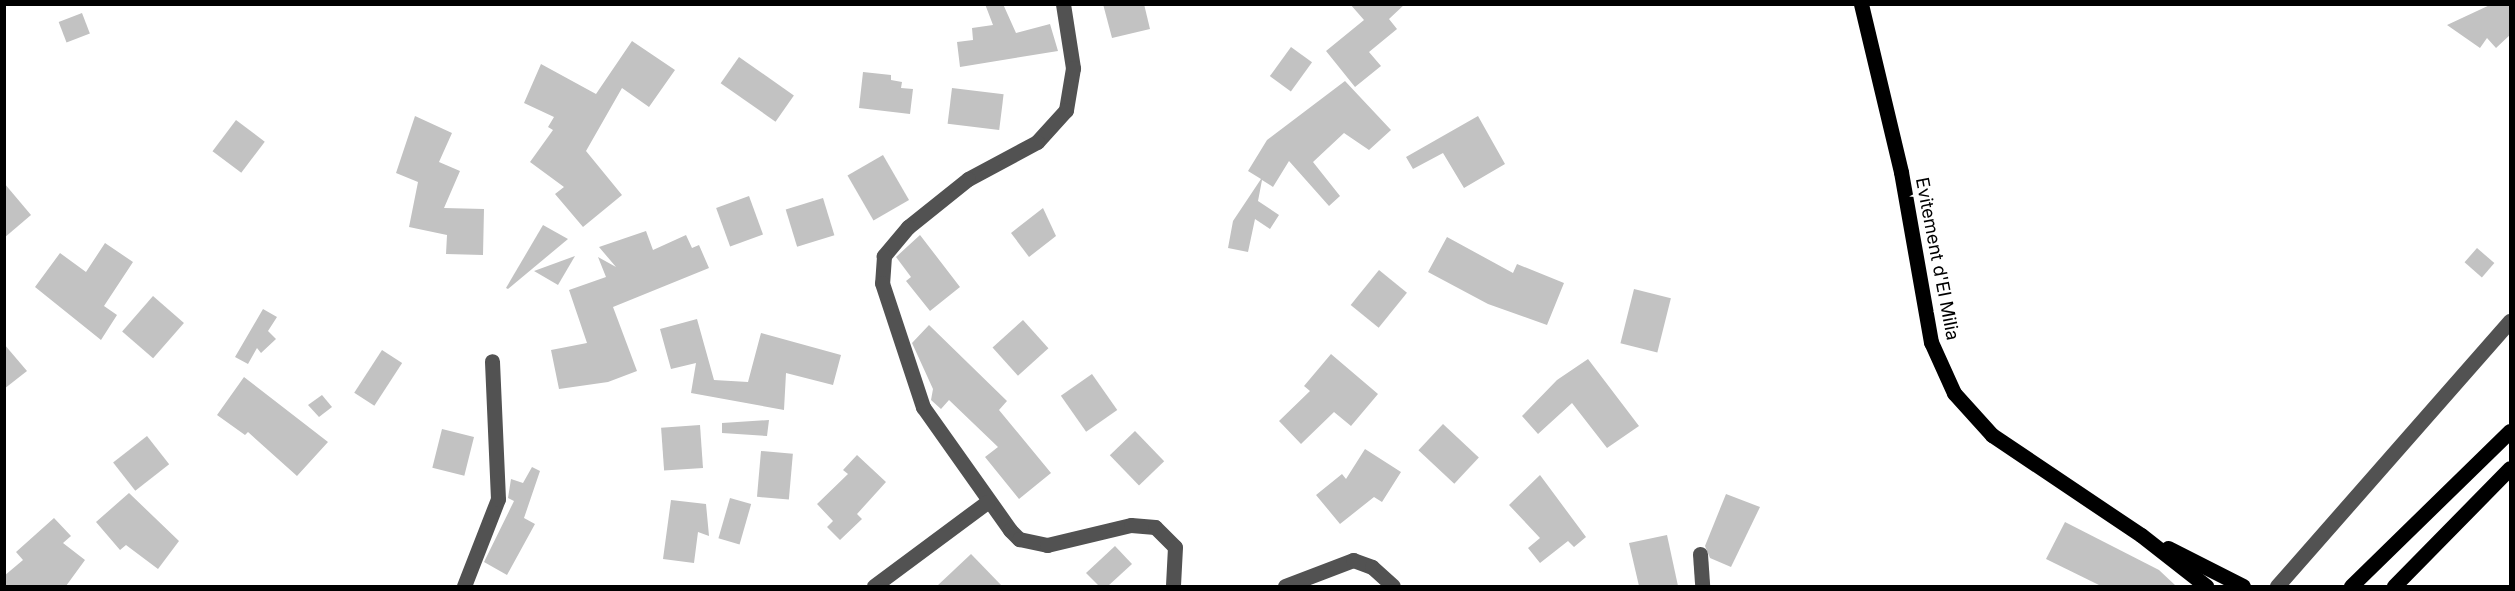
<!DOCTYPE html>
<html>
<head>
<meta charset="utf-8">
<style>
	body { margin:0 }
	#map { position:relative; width:2515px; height:591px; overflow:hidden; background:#fff; font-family:Inter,sans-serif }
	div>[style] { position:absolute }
	.building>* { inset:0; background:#c2c2c2; transform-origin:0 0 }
	.minor>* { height:15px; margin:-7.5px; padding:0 7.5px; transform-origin:7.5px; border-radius:7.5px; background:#525252 }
	.major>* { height:15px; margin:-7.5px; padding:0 7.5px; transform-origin:7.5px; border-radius:7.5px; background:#000 }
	span { translate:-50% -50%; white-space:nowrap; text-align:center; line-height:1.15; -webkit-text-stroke:6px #fff; paint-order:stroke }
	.street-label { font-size:18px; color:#000 }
	.frame { position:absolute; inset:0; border:6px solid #000; pointer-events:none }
</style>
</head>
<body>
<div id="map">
	<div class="building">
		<div style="clip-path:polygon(985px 4px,1003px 4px,1016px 33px,1050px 24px,1058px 51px,960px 67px,957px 42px,973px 40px,972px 28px,993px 25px)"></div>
		<div style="clip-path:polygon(1103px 4px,1144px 4px,1150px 29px,1112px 38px)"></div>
		<div style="clip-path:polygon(1350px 4px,1405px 4px,1389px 19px,1397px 29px,1369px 52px,1381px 66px,1355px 87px,1326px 51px,1364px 20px)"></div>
		<div style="clip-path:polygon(2492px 4px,2511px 4px,2511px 34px,2496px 48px,2487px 38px,2480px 48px,2447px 25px)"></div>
		<div style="left:82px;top:13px;width:22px;height:25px;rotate:69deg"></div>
		<div style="clip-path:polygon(632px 41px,675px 70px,649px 107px,622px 88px,586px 151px,622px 195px,583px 227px,555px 194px,564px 187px,530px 162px,553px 130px,548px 127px,554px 117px,524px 103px,541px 64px,596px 94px)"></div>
		<div style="left:1291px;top:47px;width:26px;height:36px;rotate:36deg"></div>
		<div style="left:739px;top:57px;width:67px;height:32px;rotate:35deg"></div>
		<div style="clip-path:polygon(863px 72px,891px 75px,891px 80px,902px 82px,901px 88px,913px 89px,910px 114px,859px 108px)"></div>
		<div style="clip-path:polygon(1345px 81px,1391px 130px,1369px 150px,1344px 133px,1313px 162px,1340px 196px,1329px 206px,1289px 161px,1273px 187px,1262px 180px,1258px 201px,1279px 215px,1270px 229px,1255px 219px,1248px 252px,1228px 248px,1233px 221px,1261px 179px,1248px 171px,1267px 140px)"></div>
		<div style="left:952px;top:88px;width:52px;height:36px;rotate:7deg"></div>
		<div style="clip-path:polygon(415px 116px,452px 133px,439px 162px,460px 171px,444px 208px,484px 209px,483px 255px,446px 254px,447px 235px,409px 227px,418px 182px,396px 173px)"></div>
		<div style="clip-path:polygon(1478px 116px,1505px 164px,1464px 188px,1443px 153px,1413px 169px,1406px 157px)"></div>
		<div style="left:236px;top:120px;width:36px;height:39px;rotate:37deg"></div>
		<div style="left:883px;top:155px;width:52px;height:41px;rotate:60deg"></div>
		<div style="clip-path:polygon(4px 183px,31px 215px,4px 238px)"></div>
		<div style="left:749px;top:196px;width:41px;height:35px;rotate:70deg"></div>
		<div style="left:823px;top:198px;width:39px;height:39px;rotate:73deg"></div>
		<div style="clip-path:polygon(1043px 208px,1056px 236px,1029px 257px,1011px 233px)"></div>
		<div style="clip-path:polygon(543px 225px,568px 239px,508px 289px,506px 288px)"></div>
		<div style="clip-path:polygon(646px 231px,653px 250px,686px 235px,692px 248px,699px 245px,709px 268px,613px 307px,637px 371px,608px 382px,559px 389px,551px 350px,587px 343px,569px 290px,606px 277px,598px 257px,616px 267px,599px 247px)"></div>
		<div style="clip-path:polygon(920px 235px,960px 287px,930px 311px,906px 281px,911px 277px,896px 257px)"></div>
		<div style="clip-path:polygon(1447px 237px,1513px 273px,1517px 264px,1564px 283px,1547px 325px,1488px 304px,1428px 272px)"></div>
		<div style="clip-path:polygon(105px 243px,133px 262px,104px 306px,117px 315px,101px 340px,35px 287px,60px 253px,86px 272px)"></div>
		<div style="left:2477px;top:248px;width:23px;height:19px;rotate:41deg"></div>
		<div style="clip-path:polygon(575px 256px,558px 285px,534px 271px)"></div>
		<div style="left:1379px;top:270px;width:36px;height:45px;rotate:39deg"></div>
		<div style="left:1634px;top:289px;width:38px;height:56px;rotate:14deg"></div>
		<div style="left:153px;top:296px;width:41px;height:47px;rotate:41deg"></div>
		<div style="clip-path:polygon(263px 309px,277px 317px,268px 331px,276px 339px,261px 353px,257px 348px,248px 364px,235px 357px)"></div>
		<div style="clip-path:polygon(697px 319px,714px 380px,748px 382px,761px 333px,841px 355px,833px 385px,786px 373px,784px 410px,691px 393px,696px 363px,671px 369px,660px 329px)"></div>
		<div style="left:1023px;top:320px;width:38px;height:41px;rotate:48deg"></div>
		<div style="clip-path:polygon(929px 325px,1007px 401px,999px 410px,1051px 473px,1019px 499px,985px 457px,998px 447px,949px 400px,941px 409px,931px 400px,933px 389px,912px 343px)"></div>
		<div style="clip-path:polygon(4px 344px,27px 371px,4px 389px)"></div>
		<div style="left:382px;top:350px;width:24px;height:51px;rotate:33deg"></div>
		<div style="clip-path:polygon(1331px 354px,1378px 394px,1351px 426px,1334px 412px,1301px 444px,1279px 421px,1310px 391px,1304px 386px)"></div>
		<div style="clip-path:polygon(1588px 359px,1639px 426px,1607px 448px,1572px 403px,1538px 434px,1522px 416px,1557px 380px)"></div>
		<div style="left:1092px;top:374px;width:44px;height:38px;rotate:55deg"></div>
		<div style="clip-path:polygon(244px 377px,328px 442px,297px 476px,248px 432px,245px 435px,217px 415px)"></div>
		<div style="clip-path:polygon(322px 395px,332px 407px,319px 417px,308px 405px)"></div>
		<div style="clip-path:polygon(769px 420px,767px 436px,722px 433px,722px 423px)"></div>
		<div style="left:1443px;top:424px;width:49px;height:36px;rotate:43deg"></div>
		<div style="left:700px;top:425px;width:43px;height:39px;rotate:86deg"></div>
		<div style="left:442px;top:429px;width:33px;height:40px;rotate:14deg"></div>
		<div style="left:1135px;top:431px;width:42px;height:35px;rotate:46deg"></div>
		<div style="left:147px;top:436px;width:36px;height:43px;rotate:52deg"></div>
		<div style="clip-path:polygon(1365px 449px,1401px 472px,1382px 502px,1374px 497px,1340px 524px,1316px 495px,1342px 474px,1346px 479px)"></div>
		<div style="left:761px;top:451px;width:32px;height:46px;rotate:5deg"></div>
		<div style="clip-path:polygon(857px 455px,886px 482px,857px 514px,862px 519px,840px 540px,827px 527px,833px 521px,817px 504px,848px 474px,843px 470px)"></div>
		<div style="clip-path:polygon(532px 467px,540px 471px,524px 518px,535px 524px,507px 575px,484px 562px,514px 501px,508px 498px,511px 479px,523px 483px)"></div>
		<div style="clip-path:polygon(1540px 475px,1586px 537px,1574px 547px,1568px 541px,1540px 563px,1528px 548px,1540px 538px,1509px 505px)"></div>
		<div style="clip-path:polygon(129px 493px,179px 541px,158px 569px,126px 545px,120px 550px,96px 522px)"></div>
		<div style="clip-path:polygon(1726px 494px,1760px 507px,1731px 567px,1710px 558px,1705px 546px)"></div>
		<div style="left:730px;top:498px;width:22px;height:42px;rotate:16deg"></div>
		<div style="clip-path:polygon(671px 500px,706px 504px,709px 536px,698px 532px,694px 563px,663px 559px)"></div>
		<div style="clip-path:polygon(54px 518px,71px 536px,63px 543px,85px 560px,66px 586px,4px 586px,4px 576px,23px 560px,16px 552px)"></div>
		<div style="clip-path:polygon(2065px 522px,2159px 570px,2176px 586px,2101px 586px,2046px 559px)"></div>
		<div style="clip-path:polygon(1667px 535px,1678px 586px,1639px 586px,1629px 543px)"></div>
		<div style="clip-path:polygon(1115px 546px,1132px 564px,1108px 586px,1099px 586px,1086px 573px)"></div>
		<div style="clip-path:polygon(971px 554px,1002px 586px,937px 586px)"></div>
	</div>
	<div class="minor">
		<div style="left:1063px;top:4px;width:65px;rotate:81.1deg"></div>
		<div style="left:1073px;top:68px;width:43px;rotate:99.5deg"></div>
		<div style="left:1066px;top:110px;width:43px;rotate:132.2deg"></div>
		<div style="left:1037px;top:142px;width:78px;rotate:151.8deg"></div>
		<div style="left:968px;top:179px;width:77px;rotate:141.3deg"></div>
		<div style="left:908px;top:227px;width:38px;rotate:130deg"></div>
		<div style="left:884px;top:256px;width:27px;rotate:94deg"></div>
		<div style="left:882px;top:283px;width:131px;rotate:71.7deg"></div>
		<div style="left:923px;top:407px;width:151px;rotate:54.7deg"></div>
		<div style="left:1010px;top:530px;width:13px;rotate:45deg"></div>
		<div style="left:1019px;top:539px;width:29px;rotate:12deg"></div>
		<div style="left:1047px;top:545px;width:86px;rotate:-13.4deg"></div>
		<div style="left:1131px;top:525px;width:24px;rotate:5deg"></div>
		<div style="left:1155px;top:527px;width:28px;rotate:45deg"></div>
		<div style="left:1175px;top:547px;width:39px;rotate:93deg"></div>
		<div style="left:1700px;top:554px;width:32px;rotate:86deg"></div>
		<div style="left:464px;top:586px;width:93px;rotate:-68.7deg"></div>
		<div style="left:498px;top:499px;width:138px;rotate:-92.5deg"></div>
		<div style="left:874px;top:586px;width:141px;rotate:-36.6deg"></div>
		<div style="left:1285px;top:586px;width:73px;rotate:-20.9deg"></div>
		<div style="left:1353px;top:560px;width:20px;rotate:20deg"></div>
		<div style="left:1372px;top:567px;width:28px;rotate:42deg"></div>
		<div style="left:2277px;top:586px;width:353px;rotate:-48.7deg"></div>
	</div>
	<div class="major">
		<div style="left:1861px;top:4px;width:173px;rotate:76.6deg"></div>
		<div style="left:1901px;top:172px;width:173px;rotate:80deg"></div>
		<div style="left:1931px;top:342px;width:56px;rotate:65.7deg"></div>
		<div style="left:1954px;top:393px;width:57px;rotate:47.9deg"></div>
		<div style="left:1992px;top:435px;width:179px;rotate:33.9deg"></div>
		<div style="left:2141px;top:535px;width:83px;rotate:38.1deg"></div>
		<div style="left:2168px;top:548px;width:84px;rotate:26.9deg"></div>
		<div style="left:2351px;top:586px;width:222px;rotate:-44.3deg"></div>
		<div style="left:2394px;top:586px;width:165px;rotate:-45.5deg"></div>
	</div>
	<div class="street-label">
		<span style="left:1937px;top:259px;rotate:79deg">Evitement d'El Milia</span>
	</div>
	<div class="frame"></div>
</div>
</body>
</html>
